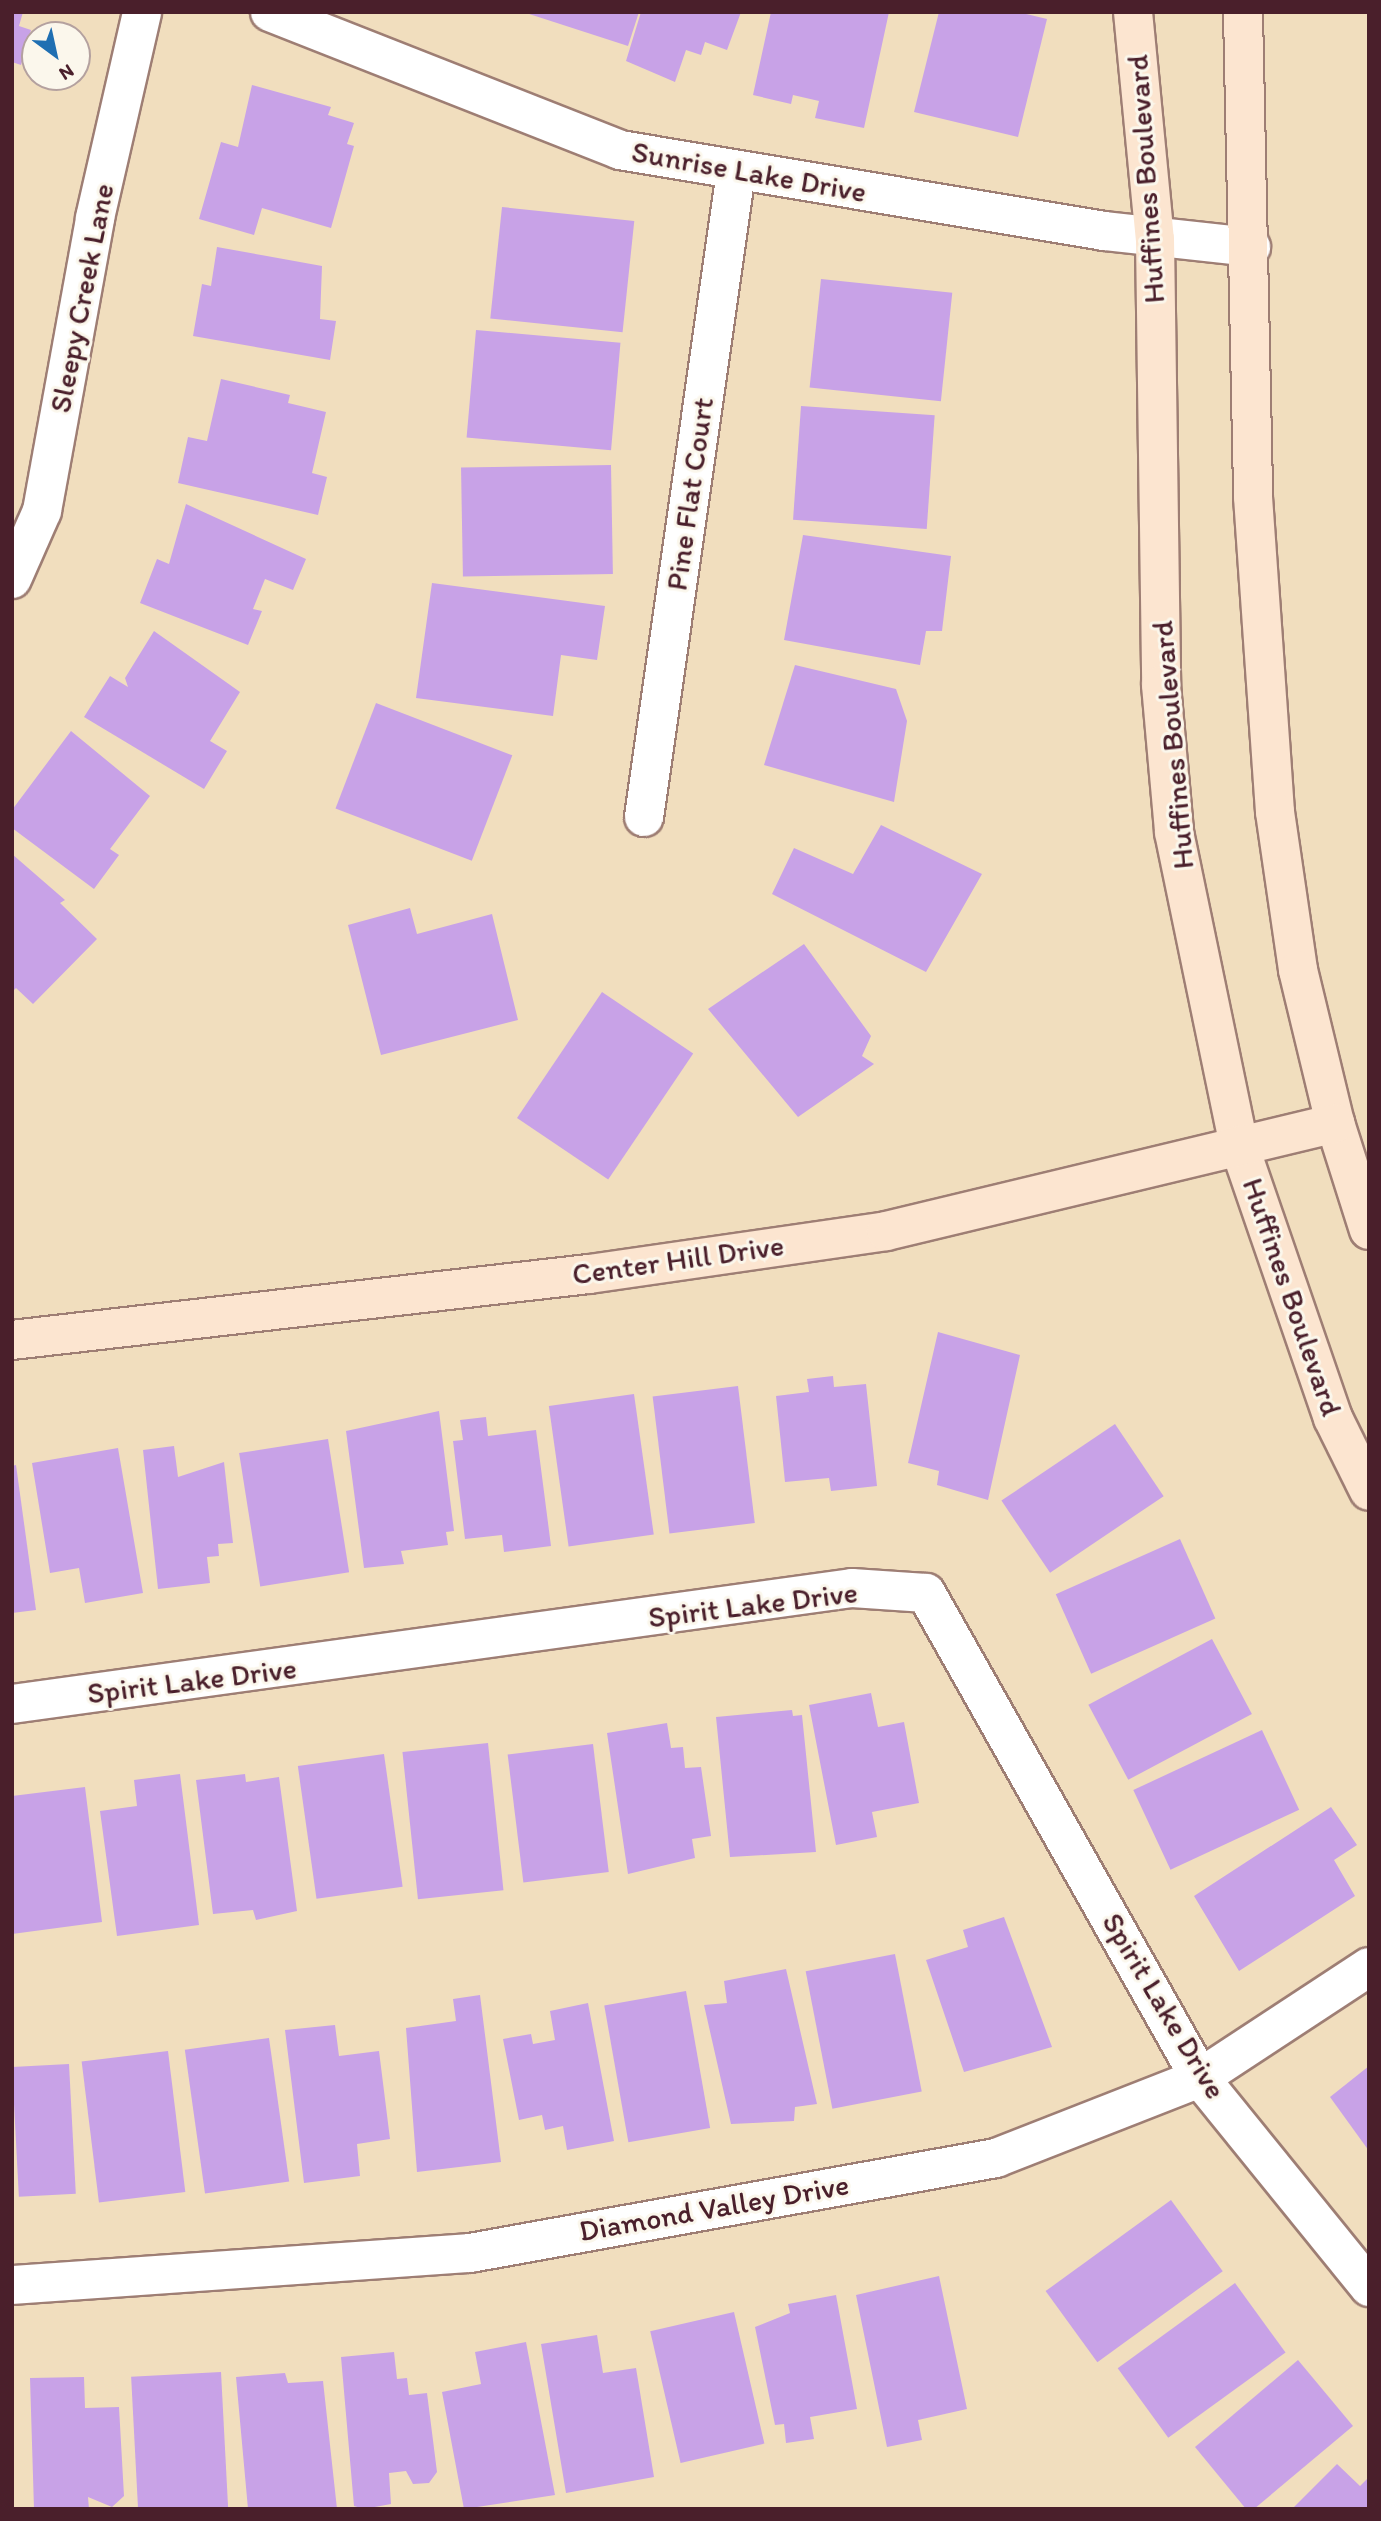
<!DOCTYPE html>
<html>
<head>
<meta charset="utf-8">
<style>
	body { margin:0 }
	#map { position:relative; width:1381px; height:2521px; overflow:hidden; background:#f1debe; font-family:Itim,sans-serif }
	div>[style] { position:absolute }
	.building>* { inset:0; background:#c8a2e7; transform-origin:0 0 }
	.roads { filter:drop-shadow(2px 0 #9e7e74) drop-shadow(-2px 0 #9e7e74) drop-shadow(0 2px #9e7e74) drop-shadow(0 -2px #9e7e74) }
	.street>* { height:38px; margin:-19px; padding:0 19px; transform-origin:19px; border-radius:19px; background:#fff }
	.secondary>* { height:38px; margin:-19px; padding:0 19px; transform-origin:19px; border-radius:19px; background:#fce5d0 }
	span { translate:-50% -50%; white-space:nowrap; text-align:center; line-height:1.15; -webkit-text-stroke:6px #fbf7ec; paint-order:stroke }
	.street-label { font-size:30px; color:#4a1f2b }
	.frame { position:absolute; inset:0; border:14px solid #4a1f2b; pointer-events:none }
	.north { position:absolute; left:21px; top:21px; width:70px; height:70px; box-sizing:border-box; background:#fbf7ec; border:2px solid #b4a19f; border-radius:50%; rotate:147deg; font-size:19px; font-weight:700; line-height:28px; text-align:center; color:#4a1f2b }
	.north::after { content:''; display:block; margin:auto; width:24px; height:32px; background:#1f6fb2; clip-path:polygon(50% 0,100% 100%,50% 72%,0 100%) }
</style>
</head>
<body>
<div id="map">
	<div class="building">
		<div style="clip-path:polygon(12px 12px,23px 12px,19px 26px,31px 30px,21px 65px,12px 62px)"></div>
		<div style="clip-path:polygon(523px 12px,639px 12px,628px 46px)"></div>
		<div style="clip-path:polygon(641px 12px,741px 12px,727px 50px,705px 42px,701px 55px,686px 50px,675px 82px,626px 61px)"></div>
		<div style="clip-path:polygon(771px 12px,889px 12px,864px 128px,815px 118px,819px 101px,793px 95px,791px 104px,753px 95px)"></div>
		<div style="clip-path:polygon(939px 12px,1018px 12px,1047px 19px,1018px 137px,914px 112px)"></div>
		<div style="clip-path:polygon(252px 85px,331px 107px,328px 115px,354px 123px,347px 144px,354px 146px,331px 228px,262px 208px,254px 235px,199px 219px,221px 142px,238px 147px)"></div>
		<div style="left:502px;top:207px;width:133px;height:112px;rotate:6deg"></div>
		<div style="clip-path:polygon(217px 247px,322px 266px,320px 319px,336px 321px,330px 360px,193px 336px,202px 284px,211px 286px)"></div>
		<div style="left:821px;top:279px;width:132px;height:109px;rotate:6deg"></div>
		<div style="left:476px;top:330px;width:145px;height:108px;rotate:5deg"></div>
		<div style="clip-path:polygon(221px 379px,290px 395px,288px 403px,326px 412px,312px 473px,327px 477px,318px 515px,178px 483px,188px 437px,207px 441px)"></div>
		<div style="left:801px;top:406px;width:134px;height:114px;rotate:4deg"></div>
		<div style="left:611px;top:465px;width:109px;height:150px;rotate:89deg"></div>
		<div style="clip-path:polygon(186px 504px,306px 559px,293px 590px,265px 579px,253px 609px,262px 611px,248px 645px,140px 603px,157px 559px,169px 564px)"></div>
		<div style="clip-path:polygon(803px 535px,951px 556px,942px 631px,926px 631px,920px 665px,784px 640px)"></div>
		<div style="clip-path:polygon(432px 583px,605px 606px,597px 660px,561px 655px,553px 716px,416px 698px)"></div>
		<div style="clip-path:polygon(154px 631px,240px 692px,210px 741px,227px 751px,204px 789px,84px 717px,110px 676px,128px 687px,125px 678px)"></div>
		<div style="clip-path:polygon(795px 665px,896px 689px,907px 721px,894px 802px,764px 765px)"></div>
		<div style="left:376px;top:703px;width:146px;height:113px;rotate:21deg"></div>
		<div style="clip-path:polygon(71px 731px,150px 796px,110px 849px,119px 855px,94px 889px,12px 828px,12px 810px)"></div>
		<div style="clip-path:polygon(881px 825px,982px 874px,926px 972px,772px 894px,794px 848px,853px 874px)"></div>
		<div style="clip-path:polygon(12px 854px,65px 900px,60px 903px,97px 939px,33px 1004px,16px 988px,12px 992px)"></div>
		<div style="clip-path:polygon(410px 908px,417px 934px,492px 914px,518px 1020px,381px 1055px,348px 925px)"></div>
		<div style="clip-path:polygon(804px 944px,871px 1036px,862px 1056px,874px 1064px,798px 1117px,708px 1009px)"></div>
		<div style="left:602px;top:992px;width:110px;height:152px;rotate:34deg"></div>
		<div style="clip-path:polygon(938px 1332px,1020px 1355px,988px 1500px,937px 1485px,939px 1471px,908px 1463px)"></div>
		<div style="clip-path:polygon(833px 1376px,834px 1387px,866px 1384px,877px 1486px,831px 1491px,829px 1478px,785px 1482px,776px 1396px,809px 1392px,807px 1379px)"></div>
		<div style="left:738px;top:1386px;width:138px;height:86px;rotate:83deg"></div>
		<div style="left:634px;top:1394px;width:142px;height:86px;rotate:82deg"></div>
		<div style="clip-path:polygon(439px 1411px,454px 1531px,446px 1532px,448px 1545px,401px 1551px,404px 1564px,364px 1568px,346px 1431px)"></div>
		<div style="clip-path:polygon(486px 1417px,488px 1436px,536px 1430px,551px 1546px,504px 1552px,502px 1535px,465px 1539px,453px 1441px,463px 1440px,460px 1420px)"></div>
		<div style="left:1115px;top:1424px;width:87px;height:137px;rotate:56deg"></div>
		<div style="left:328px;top:1439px;width:135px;height:90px;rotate:81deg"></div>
		<div style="clip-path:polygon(174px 1446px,178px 1477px,224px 1462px,233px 1543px,218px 1544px,219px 1556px,207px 1557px,210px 1583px,158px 1589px,143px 1450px)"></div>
		<div style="clip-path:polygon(118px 1448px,143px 1593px,85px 1603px,79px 1568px,50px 1573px,32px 1463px)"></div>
		<div style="clip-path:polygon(16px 1465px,36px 1610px,12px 1613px,12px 1466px)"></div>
		<div style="left:1180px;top:1539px;width:87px;height:136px;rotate:66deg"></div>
		<div style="left:1212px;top:1639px;width:85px;height:140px;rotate:62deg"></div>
		<div style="clip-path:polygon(871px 1693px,878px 1727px,904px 1722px,919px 1803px,872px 1812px,877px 1837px,836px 1845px,809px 1705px)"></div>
		<div style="clip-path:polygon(792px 1710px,793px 1716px,802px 1715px,816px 1852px,730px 1857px,716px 1717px)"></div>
		<div style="clip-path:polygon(667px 1723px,671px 1748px,683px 1747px,685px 1768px,701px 1767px,711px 1836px,692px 1839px,695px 1858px,628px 1874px,607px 1733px)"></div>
		<div style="left:1262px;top:1730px;width:88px;height:142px;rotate:65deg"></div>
		<div style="left:488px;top:1743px;width:148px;height:86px;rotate:84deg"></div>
		<div style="left:593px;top:1744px;width:129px;height:86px;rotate:83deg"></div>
		<div style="left:384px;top:1754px;width:134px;height:87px;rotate:82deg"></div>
		<div style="clip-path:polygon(180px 1774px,199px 1925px,117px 1936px,100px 1811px,137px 1806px,134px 1780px)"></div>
		<div style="clip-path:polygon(245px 1774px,246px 1782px,279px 1777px,297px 1911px,256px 1920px,253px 1910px,213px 1914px,196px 1780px)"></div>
		<div style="clip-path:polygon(85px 1787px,102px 1922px,12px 1934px,12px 1796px)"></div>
		<div style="clip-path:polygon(1331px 1807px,1357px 1845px,1334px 1860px,1355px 1896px,1239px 1971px,1194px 1896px)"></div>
		<div style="clip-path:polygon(1004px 1917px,1052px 2047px,964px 2072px,926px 1960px,968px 1947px,963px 1930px)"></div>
		<div style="left:895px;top:1954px;width:140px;height:91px;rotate:79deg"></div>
		<div style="clip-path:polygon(786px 1969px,817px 2104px,795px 2107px,794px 2121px,731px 2124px,704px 2005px,727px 2003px,724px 1981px)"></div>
		<div style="left:686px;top:1991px;width:139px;height:83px;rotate:80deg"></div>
		<div style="clip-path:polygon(480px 1995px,501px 2162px,417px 2172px,406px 2028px,456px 2021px,453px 1999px)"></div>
		<div style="clip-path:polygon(588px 2003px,614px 2141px,567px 2150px,563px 2126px,545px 2130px,542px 2115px,519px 2120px,503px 2039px,531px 2034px,533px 2044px,555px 2040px,550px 2011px)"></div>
		<div style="clip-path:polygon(335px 2025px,339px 2056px,379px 2051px,390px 2139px,357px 2144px,360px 2176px,304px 2183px,285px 2030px)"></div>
		<div style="left:269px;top:2038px;width:145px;height:85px;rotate:82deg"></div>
		<div style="left:168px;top:2051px;width:142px;height:87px;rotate:83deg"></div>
		<div style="left:69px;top:2064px;width:130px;height:57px;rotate:87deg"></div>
		<div style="clip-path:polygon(1369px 2066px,1369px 2151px,1330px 2097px)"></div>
		<div style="left:1171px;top:2200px;width:88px;height:155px;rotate:54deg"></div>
		<div style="clip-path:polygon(939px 2276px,967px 2409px,918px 2420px,922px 2440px,887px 2447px,856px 2295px)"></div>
		<div style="left:1235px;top:2283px;width:86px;height:145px;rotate:54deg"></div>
		<div style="clip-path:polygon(836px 2295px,857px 2409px,810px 2417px,814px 2439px,786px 2443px,784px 2424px,775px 2425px,755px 2327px,790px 2313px,788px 2304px)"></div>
		<div style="left:734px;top:2312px;width:135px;height:86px;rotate:77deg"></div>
		<div style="clip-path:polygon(597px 2335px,603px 2373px,636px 2368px,654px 2477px,566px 2493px,541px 2344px)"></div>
		<div style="clip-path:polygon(526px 2342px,555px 2495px,464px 2509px,442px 2392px,481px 2384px,475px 2352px)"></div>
		<div style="clip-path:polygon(394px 2352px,397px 2379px,407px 2378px,409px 2395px,427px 2393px,437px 2472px,429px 2483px,413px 2484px,406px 2471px,389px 2473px,391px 2504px,364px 2509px,354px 2506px,341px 2357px)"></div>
		<div style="clip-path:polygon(1298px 2360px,1353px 2426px,1254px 2509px,1246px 2509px,1195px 2447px)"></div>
		<div style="left:221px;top:2372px;width:137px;height:90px;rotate:87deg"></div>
		<div style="clip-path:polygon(285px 2373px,288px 2383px,323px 2381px,337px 2509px,248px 2509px,236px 2377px)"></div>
		<div style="clip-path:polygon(84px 2377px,85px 2408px,119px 2407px,124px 2496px,112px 2507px,88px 2497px,89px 2509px,34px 2509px,30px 2378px)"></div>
		<div style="clip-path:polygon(1337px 2464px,1360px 2486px,1369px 2477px,1369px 2509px,1292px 2509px)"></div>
	</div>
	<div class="roads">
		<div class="street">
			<div style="left:270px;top:12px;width:376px;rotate:21.5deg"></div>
			<div style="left:620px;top:150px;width:491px;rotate:9.5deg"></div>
			<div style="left:1104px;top:231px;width:148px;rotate:6.2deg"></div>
			<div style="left:12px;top:579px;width:74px;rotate:-66.2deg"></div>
			<div style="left:42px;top:511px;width:298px;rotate:-79.7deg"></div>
			<div style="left:95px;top:218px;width:211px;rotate:-77.1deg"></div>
			<div style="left:644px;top:817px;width:652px;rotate:-81.88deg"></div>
			<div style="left:12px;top:1704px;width:848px;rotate:-7.86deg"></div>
			<div style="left:852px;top:1588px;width:74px;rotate:3.9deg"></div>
			<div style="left:926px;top:1593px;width:557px;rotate:60.54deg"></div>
			<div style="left:1200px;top:2078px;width:269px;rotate:51deg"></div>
			<div style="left:12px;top:2285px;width:459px;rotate:-4deg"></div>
			<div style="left:470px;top:2253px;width:535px;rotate:-10.24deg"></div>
			<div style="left:996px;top:2158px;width:219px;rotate:-21.4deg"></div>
			<div style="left:1200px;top:2078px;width:202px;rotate:-33.3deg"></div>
		</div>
		<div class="secondary">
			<div style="left:1133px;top:12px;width:228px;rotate:84.5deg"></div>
			<div style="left:1155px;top:239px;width:446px;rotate:89.2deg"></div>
			<div style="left:1161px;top:685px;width:148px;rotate:84.9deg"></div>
			<div style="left:1174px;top:832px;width:320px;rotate:78.3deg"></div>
			<div style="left:1239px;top:1145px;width:289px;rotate:71deg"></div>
			<div style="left:1333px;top:1418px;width:81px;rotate:63.7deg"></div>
			<div style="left:1243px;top:12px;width:485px;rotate:88.8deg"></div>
			<div style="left:1253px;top:497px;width:316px;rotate:86deg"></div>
			<div style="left:1275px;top:812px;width:160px;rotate:81.7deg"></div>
			<div style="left:1298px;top:970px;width:157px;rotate:76.4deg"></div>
			<div style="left:1335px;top:1123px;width:112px;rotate:72.4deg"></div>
			<div style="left:12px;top:1340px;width:581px;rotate:-6.53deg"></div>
			<div style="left:589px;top:1274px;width:300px;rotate:-8.2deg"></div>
			<div style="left:886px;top:1231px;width:462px;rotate:-13.5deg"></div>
		</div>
	</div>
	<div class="street-label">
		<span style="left:749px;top:172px;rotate:10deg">Sunrise Lake Drive</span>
		<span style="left:1146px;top:179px;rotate:-94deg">Huffines Boulevard</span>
		<span style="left:82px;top:298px;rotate:-79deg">Sleepy Creek Lane</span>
		<span style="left:690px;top:494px;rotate:-82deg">Pine Flat Court</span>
		<span style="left:1173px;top:745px;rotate:-95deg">Huffines Boulevard</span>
		<span style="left:678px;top:1260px;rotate:-8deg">Center Hill Drive</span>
		<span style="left:1292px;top:1297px;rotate:71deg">Huffines Boulevard</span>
		<span style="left:753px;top:1605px;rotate:-7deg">Spirit Lake Drive</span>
		<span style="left:192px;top:1681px;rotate:-7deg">Spirit Lake Drive</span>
		<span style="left:1164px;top:2006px;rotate:59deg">Spirit Lake Drive</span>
		<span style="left:714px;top:2208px;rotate:-10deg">Diamond Valley Drive</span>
	</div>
	<div class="frame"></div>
	<div class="north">N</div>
</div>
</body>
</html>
